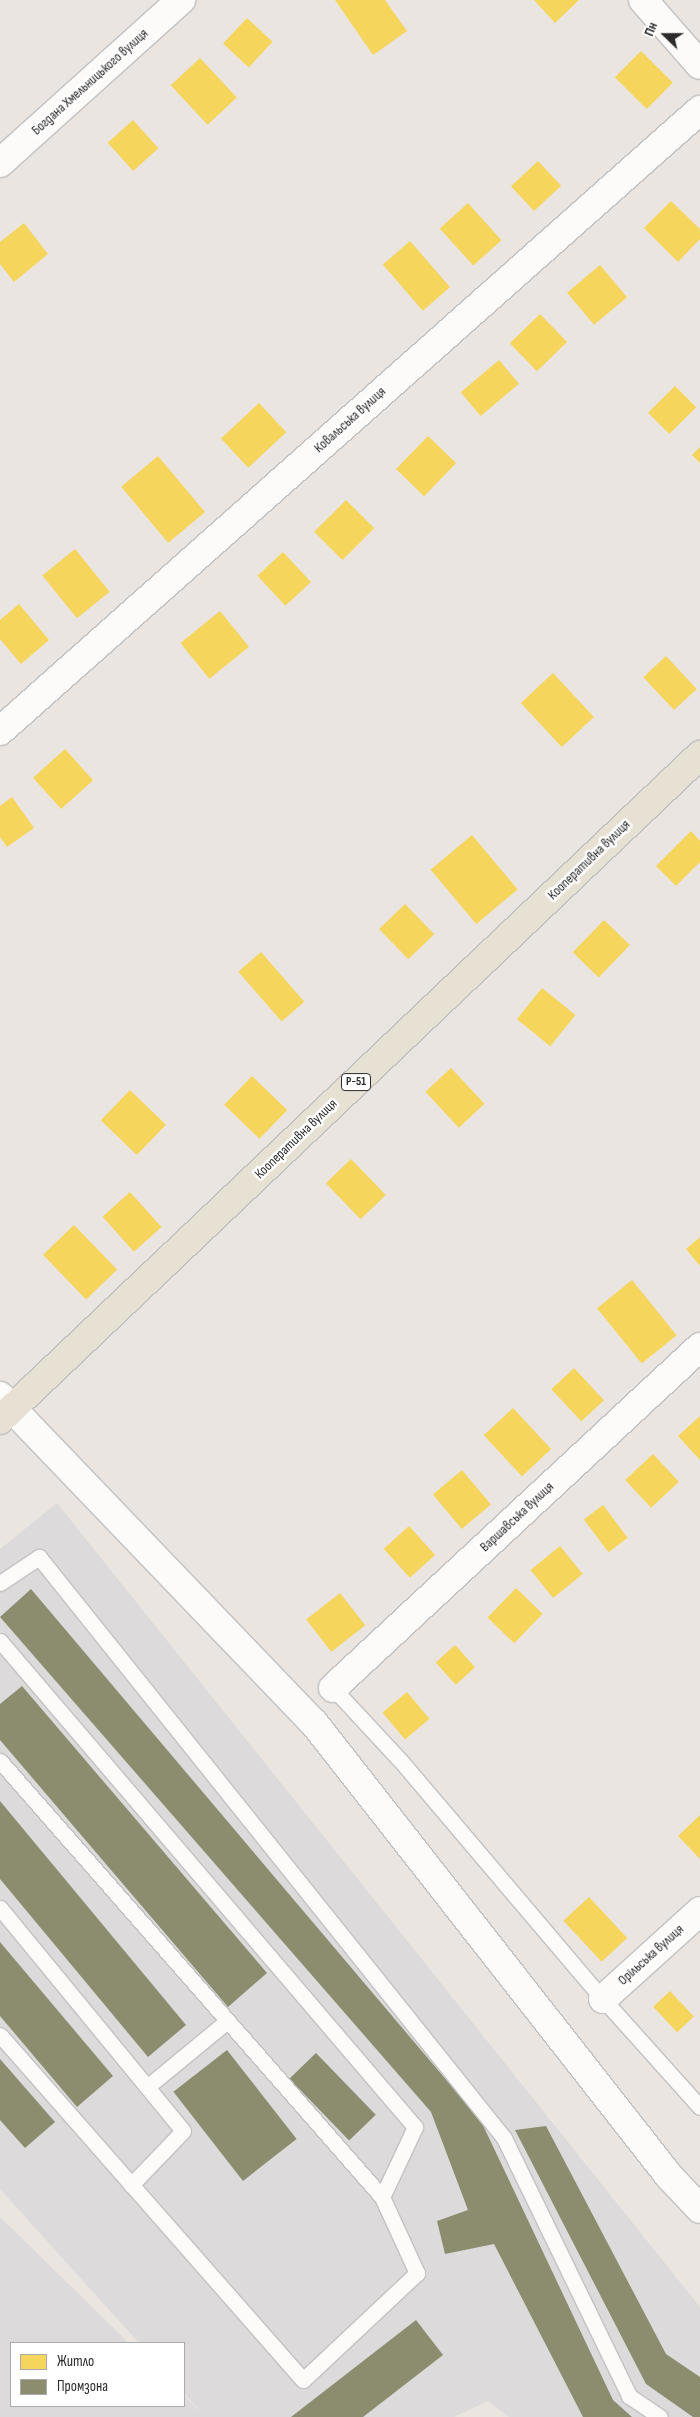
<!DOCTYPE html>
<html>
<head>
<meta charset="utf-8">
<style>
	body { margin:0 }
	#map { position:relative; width:700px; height:2417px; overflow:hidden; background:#eae5e0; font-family:"Sofia Sans Condensed",sans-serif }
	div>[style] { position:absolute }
	.industrial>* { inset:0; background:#dddadc }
	.homes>* { inset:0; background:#f6d55c; transform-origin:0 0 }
	.industry>* { inset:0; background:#8c8c6e; transform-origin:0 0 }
	.roads { filter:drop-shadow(1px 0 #c3c2c2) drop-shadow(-1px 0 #c3c2c2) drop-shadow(0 1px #c3c2c2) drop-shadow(0 -1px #c3c2c2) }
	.lane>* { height:15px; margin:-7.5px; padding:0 7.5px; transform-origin:7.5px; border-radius:7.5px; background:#fcfbfa }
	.street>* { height:28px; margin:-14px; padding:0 14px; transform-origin:14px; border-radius:14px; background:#fcfbfa }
	.secondary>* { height:28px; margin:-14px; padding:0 14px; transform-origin:14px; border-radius:14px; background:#fcfbfa }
	.primary>* { height:28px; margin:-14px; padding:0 14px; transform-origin:14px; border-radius:14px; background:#e7e1d3 }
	span { translate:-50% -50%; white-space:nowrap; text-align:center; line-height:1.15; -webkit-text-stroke:5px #fff; paint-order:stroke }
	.shield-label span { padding:1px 4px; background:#fff; border:1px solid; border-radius:4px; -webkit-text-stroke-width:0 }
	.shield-label { font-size:12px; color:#2b2b2b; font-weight:700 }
	.street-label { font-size:14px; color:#2b2b2b }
	.legend { position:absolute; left:10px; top:2342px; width:175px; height:65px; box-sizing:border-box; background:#fff; border:1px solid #aaa; margin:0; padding:6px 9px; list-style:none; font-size:15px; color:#2b2b2b }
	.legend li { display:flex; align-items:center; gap:10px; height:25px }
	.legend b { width:25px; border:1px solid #aaa }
	.north { position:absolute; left:640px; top:10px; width:50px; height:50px; -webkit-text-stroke:4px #fff; paint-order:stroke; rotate:292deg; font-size:14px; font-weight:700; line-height:20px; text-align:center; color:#2b2b2b }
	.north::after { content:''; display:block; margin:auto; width:18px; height:22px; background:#2b2b2b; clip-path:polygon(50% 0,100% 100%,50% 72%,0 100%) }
</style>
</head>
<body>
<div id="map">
	<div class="industrial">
		<div style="clip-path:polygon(57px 1503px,700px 2307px,700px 2417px,509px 2417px,488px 2401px,454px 2417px,0 2417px,0 2217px,129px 2343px,11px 2343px,11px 2406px,184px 2406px,184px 2396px,202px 2414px,184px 2393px,184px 2343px,139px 2343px,0 2189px,0 1549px)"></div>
	</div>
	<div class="homes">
		<div style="clip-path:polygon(335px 0,385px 0,407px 31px,373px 55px)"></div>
		<div style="clip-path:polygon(534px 0,579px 0,555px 23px)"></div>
		<div style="left:247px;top:18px;width:35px;height:35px;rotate:43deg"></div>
		<div style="left:641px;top:51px;width:45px;height:37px;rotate:45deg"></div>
		<div style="left:200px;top:58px;width:54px;height:40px;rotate:47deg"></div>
		<div style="left:133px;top:120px;width:38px;height:34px;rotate:48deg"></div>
		<div style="left:538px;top:161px;width:34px;height:37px;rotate:47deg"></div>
		<div style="clip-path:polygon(671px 201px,700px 229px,700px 239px,678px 262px,644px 228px)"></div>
		<div style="left:468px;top:203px;width:50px;height:38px;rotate:48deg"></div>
		<div style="clip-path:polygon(24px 223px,48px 254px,14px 282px,0 264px,0 242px)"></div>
		<div style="left:410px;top:241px;width:61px;height:36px;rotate:49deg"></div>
		<div style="left:600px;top:265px;width:42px;height:43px;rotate:50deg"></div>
		<div style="left:540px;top:314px;width:39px;height:42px;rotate:46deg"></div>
		<div style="left:499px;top:360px;width:31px;height:50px;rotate:50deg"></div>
		<div style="left:675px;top:386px;width:30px;height:38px;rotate:45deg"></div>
		<div style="left:259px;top:403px;width:40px;height:52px;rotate:47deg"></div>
		<div style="left:428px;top:436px;width:39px;height:46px;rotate:44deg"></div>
		<div style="clip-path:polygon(700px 447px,700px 463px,692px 455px)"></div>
		<div style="left:158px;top:456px;width:73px;height:48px;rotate:50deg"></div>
		<div style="left:346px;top:500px;width:40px;height:45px;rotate:45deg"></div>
		<div style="left:75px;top:549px;width:55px;height:42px;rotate:51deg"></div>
		<div style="left:283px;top:552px;width:41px;height:35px;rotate:47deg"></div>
		<div style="clip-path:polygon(19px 604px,49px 640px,21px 664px,0 639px,0 620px)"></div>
		<div style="left:220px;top:611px;width:46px;height:51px;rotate:51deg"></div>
		<div style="left:666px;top:656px;width:45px;height:31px;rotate:47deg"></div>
		<div style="left:553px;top:673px;width:60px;height:44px;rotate:47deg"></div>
		<div style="left:65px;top:749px;width:42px;height:43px;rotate:48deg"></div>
		<div style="clip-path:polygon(12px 797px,34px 828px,7px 847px,0 837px,0 806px)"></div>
		<div style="clip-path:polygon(691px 831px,700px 841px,700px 862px,676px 886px,656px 866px)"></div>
		<div style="left:472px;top:835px;width:71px;height:54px;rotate:50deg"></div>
		<div style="left:405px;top:904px;width:42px;height:36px;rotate:46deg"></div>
		<div style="left:604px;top:920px;width:36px;height:45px;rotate:44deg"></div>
		<div style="left:261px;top:952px;width:66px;height:30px;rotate:49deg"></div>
		<div style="left:542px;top:988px;width:43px;height:40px;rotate:39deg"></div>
		<div style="left:451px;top:1068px;width:49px;height:35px;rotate:47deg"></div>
		<div style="left:252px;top:1076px;width:49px;height:40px;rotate:44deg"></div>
		<div style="left:130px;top:1090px;width:50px;height:42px;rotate:44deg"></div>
		<div style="left:351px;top:1159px;width:50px;height:35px;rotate:46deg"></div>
		<div style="left:130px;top:1192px;width:47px;height:37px;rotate:48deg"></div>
		<div style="left:74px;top:1225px;width:62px;height:43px;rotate:46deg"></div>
		<div style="clip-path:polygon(700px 1237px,700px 1266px,686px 1249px)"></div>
		<div style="left:632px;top:1280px;width:71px;height:45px;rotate:51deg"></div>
		<div style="left:574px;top:1368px;width:44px;height:31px;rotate:47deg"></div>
		<div style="left:513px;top:1408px;width:56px;height:40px;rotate:47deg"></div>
		<div style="clip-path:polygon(700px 1416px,700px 1460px,678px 1436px)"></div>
		<div style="left:653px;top:1454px;width:38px;height:38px;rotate:47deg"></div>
		<div style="left:462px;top:1470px;width:45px;height:38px;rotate:50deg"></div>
		<div style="left:603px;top:1505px;width:41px;height:24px;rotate:53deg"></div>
		<div style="left:409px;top:1526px;width:39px;height:34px;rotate:48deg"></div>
		<div style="left:560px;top:1546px;width:36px;height:38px;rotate:51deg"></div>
		<div style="left:516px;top:1588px;width:37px;height:41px;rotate:44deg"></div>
		<div style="left:340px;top:1593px;width:41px;height:43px;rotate:52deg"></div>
		<div style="left:455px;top:1645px;width:30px;height:26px;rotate:48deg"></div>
		<div style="left:407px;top:1692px;width:35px;height:32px;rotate:50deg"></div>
		<div style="clip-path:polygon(700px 1815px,700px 1859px,678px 1836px)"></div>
		<div style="left:589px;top:1897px;width:56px;height:35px;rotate:47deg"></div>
		<div style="left:670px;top:1991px;width:35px;height:23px;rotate:47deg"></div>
	</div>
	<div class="industry">
		<div style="clip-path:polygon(31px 1589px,481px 2121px,613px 2400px,632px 2417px,583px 2417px,494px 2244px,445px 2254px,437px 2221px,468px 2210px,431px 2112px,0 1617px)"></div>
		<div style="clip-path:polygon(22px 1686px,267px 1973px,228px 2007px,0 1740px,0 1704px)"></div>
		<div style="clip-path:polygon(0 1801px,186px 2025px,148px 2057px,0 1879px)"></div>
		<div style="clip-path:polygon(0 1942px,113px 2076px,77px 2107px,0 2016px)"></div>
		<div style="left:227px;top:2050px;width:113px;height:68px;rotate:52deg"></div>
		<div style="left:316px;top:2053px;width:86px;height:37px;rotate:46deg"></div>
		<div style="clip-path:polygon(0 2059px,55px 2122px,25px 2148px,0 2120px)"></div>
		<div style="clip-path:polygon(546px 2126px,666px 2354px,700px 2377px,700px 2417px,693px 2417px,646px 2384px,515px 2130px)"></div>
		<div style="clip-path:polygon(416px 2320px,443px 2355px,363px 2417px,291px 2417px)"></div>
	</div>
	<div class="roads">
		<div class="lane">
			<div style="left:0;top:1583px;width:47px;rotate:-33.7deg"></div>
			<div style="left:39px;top:1557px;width:744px;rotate:51.33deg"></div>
			<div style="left:504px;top:2138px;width:287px;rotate:64.1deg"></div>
			<div style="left:629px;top:2396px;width:37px;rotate:34deg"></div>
			<div style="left:0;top:1641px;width:639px;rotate:49.51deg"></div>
			<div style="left:415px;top:2127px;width:77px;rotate:115.2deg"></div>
			<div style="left:333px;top:1688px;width:98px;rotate:47.1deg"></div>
			<div style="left:400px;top:1760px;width:314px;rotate:49.7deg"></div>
			<div style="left:603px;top:1999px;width:145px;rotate:48.1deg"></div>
			<div style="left:0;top:1761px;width:580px;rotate:48.78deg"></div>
			<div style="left:382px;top:2197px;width:84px;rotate:65.3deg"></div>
			<div style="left:417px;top:2273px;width:156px;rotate:136.8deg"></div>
			<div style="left:303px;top:2380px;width:459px;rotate:-131.3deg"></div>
			<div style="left:0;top:1908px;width:288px;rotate:50.6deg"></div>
			<div style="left:183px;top:2131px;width:75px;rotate:133.9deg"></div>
			<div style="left:147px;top:2087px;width:104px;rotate:-39.5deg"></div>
		</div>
		<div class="street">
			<div style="left:643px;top:0;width:86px;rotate:48.8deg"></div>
			<div style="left:0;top:163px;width:244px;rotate:-42deg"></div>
			<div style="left:0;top:731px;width:936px;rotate:-41.58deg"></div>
			<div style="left:333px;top:1688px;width:501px;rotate:-42.9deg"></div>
			<div style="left:603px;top:1999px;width:131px;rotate:-42.2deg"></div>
		</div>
		<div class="secondary">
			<div style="left:0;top:1396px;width:453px;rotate:46.2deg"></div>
			<div style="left:314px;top:1723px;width:576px;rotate:51.92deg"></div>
			<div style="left:669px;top:2176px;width:45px;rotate:46.8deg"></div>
		</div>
		<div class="primary">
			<div style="left:0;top:1420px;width:966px;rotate:-43.53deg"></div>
		</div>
	</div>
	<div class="shield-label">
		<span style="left:356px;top:1082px">Р-51</span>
	</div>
	<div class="street-label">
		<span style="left:90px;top:82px;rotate:-42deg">Богдана Хмельницького вулиця</span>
		<span style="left:350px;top:420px;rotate:-42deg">Ковальська вулиця</span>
		<span style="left:589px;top:860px;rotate:-44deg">Кооперативна вулиця</span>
		<span style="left:296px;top:1139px;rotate:-44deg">Кооперативна вулиця</span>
		<span style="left:517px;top:1517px;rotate:-43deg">Варшавська вулиця</span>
		<span style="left:651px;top:1955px;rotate:-42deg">Орільська вулиця</span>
	</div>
	<ul class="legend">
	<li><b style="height:14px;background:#f6d55c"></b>Житло</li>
	<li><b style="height:14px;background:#8c8c6e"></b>Промзона</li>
	</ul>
	<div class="north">Пн</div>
</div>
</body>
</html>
